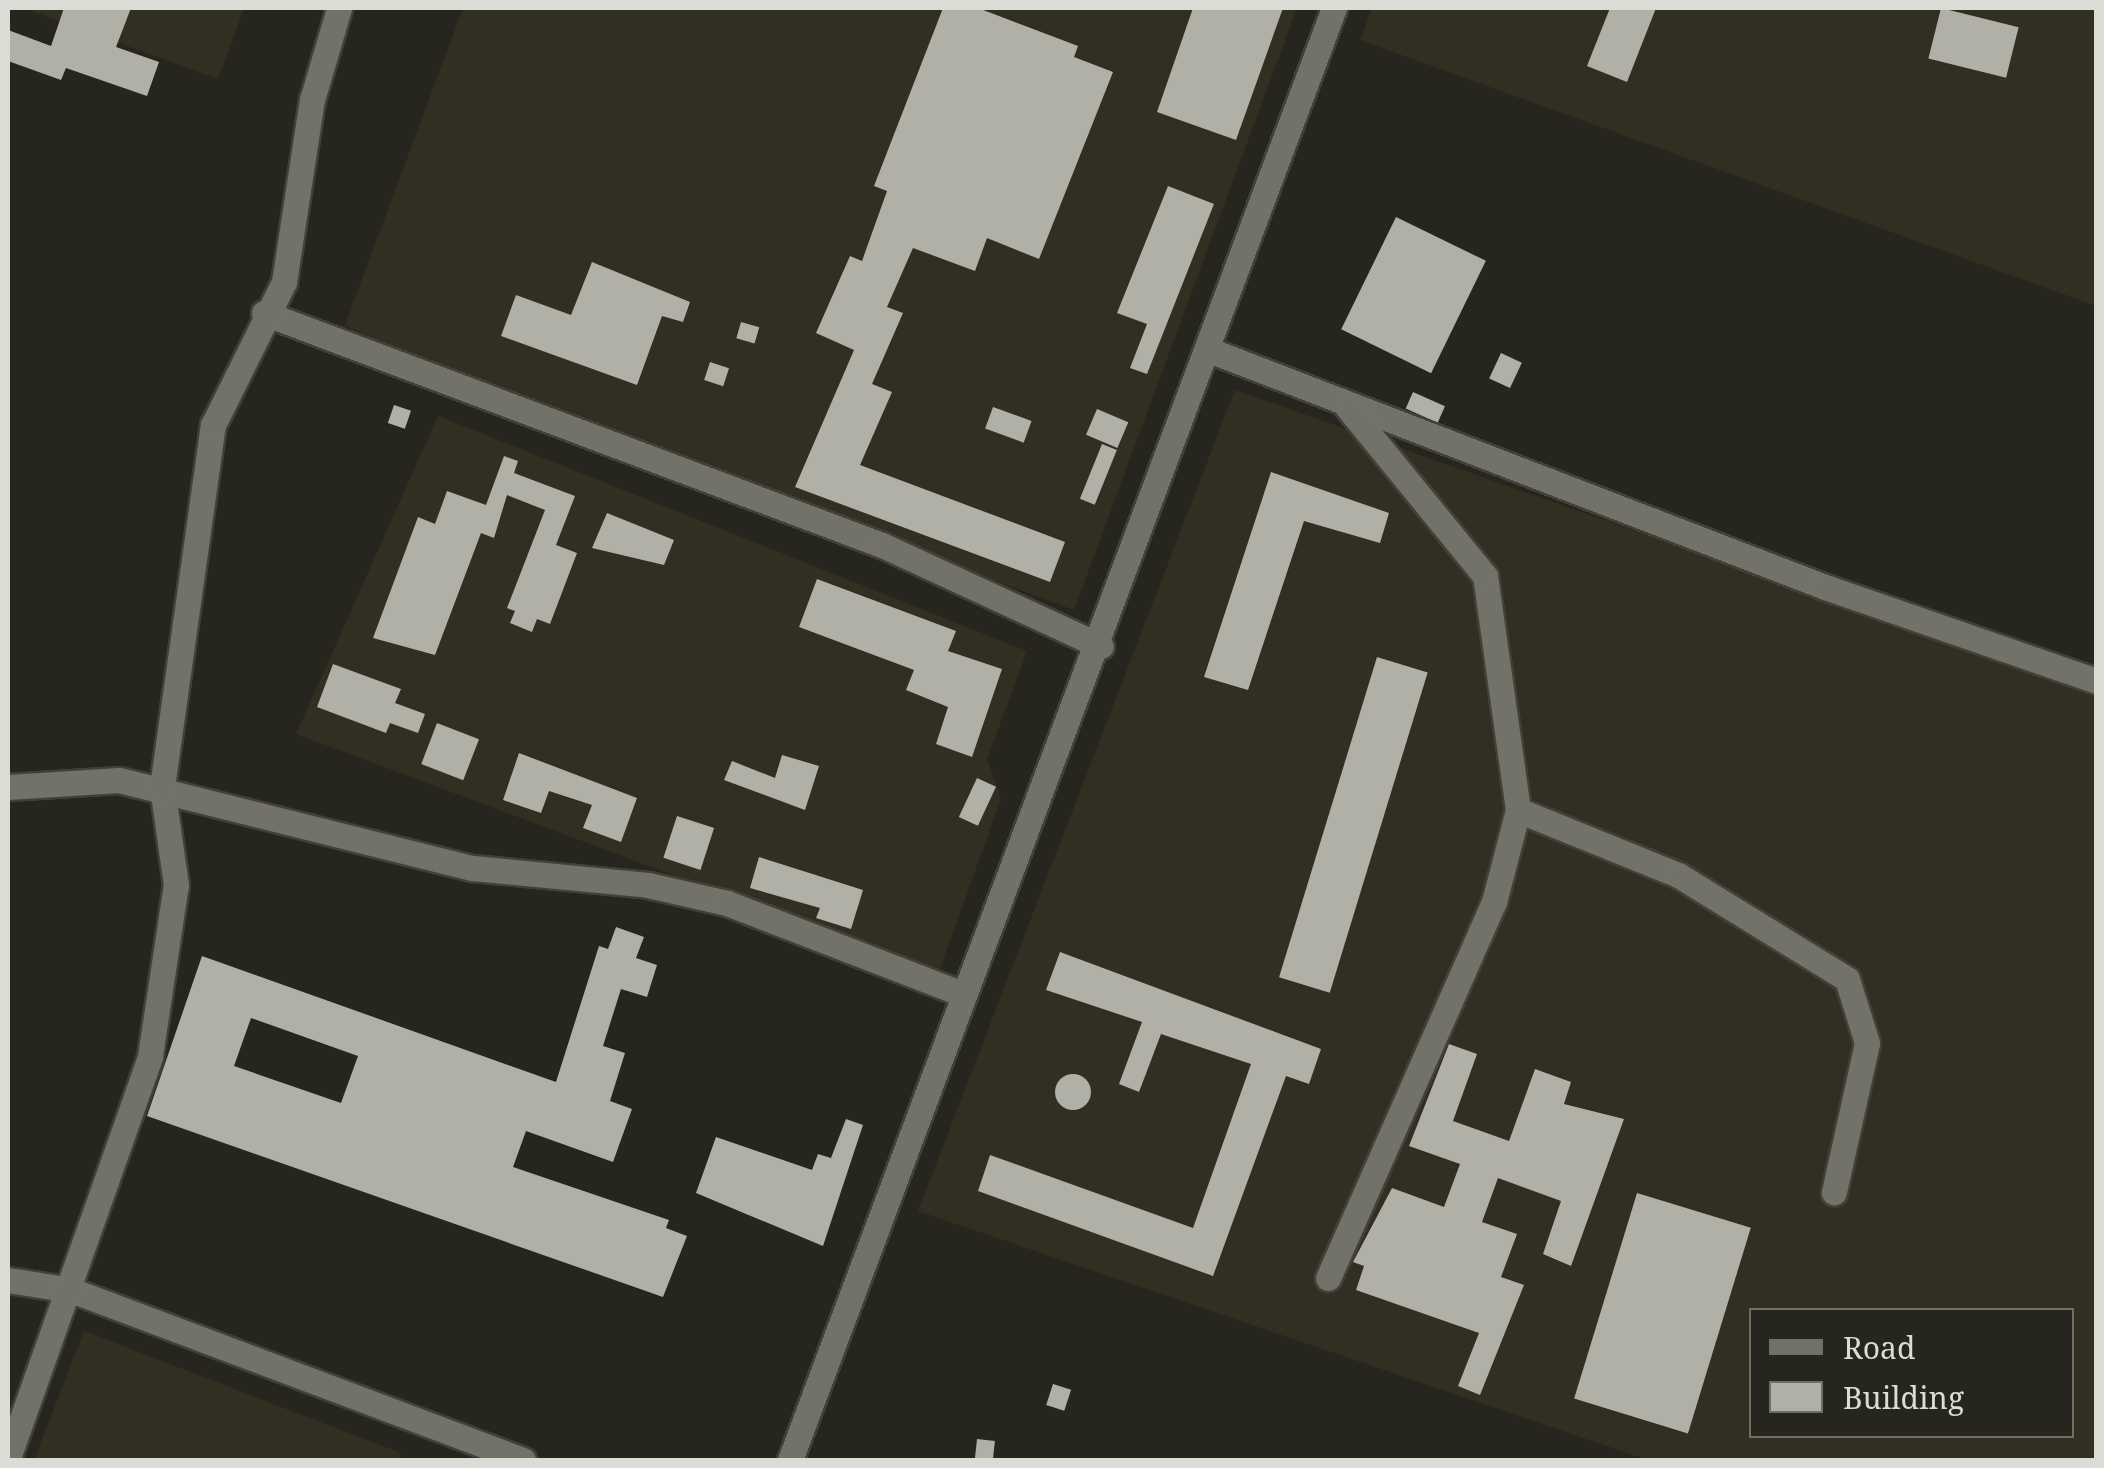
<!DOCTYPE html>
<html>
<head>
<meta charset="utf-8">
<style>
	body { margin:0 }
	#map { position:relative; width:2104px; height:1468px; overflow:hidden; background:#27261e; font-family:"Noto Serif",serif }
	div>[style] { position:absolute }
	.built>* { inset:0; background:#312f21 }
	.building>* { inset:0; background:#b1b0a6; transform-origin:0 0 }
	.round { border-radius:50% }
	.roads { filter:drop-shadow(2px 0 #41403a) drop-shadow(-2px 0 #41403a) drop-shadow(0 2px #41403a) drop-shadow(0 -2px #41403a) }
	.minor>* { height:25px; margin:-12.5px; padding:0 12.5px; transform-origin:12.5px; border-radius:12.5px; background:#737269 }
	span { translate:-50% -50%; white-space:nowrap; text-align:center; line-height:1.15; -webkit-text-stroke:10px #27261e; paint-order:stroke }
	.frame { position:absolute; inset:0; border:10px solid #dcdcd7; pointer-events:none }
	.legend { position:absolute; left:1749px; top:1308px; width:325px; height:130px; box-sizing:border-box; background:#27261e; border:2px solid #6f6f68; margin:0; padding:12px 18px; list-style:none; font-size:30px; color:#dcdcd7 }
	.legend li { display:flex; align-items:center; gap:20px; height:50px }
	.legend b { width:50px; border:2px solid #6f6f68 }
</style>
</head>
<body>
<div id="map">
	<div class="built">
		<div style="clip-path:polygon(23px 8px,244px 8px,218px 79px)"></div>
		<div style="clip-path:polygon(463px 8px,1297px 8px,1074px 610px,432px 368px,345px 325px)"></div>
		<div style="clip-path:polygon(1372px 8px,2096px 8px,2096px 306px,1360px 40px)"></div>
		<div style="clip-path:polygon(evenodd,1235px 390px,2096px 693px,2096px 1460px,1648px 1460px,918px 1211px,1235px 390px,1752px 1310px,2072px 1310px,2072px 1436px,1752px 1436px,1752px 1310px)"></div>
		<div style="clip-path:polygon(438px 416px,1027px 651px,987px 759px,1001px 799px,938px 974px,296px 734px)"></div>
		<div style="clip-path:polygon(84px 1331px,401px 1453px,398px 1460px,34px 1460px)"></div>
	</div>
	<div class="building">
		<div style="clip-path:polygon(64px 8px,131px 8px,116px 47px,159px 62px,147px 96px,66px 68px,61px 80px,8px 61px,8px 30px,51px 46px)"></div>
		<div style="clip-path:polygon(943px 8px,978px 8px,1078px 46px,1074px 57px,1113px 72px,1039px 259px,987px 238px,975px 271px,913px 248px,887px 307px,903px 313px,872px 384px,892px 392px,860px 465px,1065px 542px,1050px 582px,795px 487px,854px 350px,816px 333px,850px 256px,862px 261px,887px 191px,874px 186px)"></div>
		<div style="clip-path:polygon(1193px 8px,1283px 8px,1236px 140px,1157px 112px)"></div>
		<div style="clip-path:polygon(1610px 8px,1656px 8px,1627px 82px,1587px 66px)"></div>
		<div style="left:1941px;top:8px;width:80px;height:52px;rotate:14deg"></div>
		<div style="clip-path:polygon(1168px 186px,1214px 204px,1147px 374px,1130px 368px,1147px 324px,1117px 313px)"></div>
		<div style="left:1396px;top:217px;width:100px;height:125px;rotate:26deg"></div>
		<div style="clip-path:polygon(592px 262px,690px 302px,683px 322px,662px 316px,637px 385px,501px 336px,516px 295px,571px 315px)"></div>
		<div style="left:741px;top:322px;width:19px;height:17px;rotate:16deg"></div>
		<div style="left:1501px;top:353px;width:23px;height:28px;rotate:25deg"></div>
		<div style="left:710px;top:362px;width:20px;height:19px;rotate:18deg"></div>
		<div style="left:1413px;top:392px;width:35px;height:18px;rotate:24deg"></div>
		<div style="left:394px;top:405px;width:18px;height:19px;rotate:19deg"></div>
		<div style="left:993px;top:407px;width:41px;height:23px;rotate:20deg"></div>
		<div style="left:1097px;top:409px;width:34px;height:28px;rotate:23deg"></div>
		<div style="left:1102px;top:444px;width:16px;height:59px;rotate:22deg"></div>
		<div style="clip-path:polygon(504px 456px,518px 461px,514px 473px,575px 496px,556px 545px,577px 553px,550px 624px,537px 619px,532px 632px,510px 623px,515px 611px,507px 608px,545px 510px,507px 495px,494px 538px,481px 533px,435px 655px,373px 638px,418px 517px,435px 524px,447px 491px,486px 505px)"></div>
		<div style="clip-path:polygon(1271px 472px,1389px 513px,1380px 543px,1304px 521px,1248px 690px,1204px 677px)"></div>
		<div style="clip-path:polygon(607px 513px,674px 540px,664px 565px,592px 548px)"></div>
		<div style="clip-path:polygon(817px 579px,956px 631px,948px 651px,1002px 669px,972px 757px,936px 744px,948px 707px,906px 690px,914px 670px,799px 627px)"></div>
		<div style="left:1377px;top:657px;width:53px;height:335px;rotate:17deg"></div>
		<div style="clip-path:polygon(333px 664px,401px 689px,395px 703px,425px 714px,418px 733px,390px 723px,386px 733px,317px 707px)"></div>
		<div style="left:437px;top:723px;width:45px;height:44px;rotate:21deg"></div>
		<div style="clip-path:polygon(519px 753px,637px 798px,621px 842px,583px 828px,592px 805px,549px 791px,541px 813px,503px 800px)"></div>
		<div style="clip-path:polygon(782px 755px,819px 766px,805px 810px,724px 780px,732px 761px,775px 778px)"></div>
		<div style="left:977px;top:778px;width:21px;height:43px;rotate:25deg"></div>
		<div style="left:677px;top:816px;width:39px;height:44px;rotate:18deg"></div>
		<div style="clip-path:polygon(759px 857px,863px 890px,851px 929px,816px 918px,820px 908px,750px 888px)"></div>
		<div style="clip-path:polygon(evenodd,616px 927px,644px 937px,636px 958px,657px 965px,647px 997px,621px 989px,603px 1046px,625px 1053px,610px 1101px,632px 1109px,613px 1162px,526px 1131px,513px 1167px,669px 1220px,666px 1228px,687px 1236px,663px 1297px,147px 1116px,202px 956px,556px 1082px,599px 946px,608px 949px,616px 927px,251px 1018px,358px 1056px,341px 1103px,234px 1066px,251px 1018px)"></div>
		<div style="clip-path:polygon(1060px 952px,1321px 1049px,1309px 1084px,1286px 1076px,1213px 1276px,978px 1191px,990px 1155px,1193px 1228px,1251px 1064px,1161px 1034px,1139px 1092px,1119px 1084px,1142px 1022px,1046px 990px)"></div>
		<div style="clip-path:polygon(1449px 1044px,1477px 1054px,1453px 1121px,1509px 1141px,1535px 1069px,1571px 1082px,1564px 1104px,1624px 1119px,1571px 1266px,1543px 1254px,1561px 1201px,1498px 1178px,1482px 1222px,1517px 1234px,1501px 1277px,1524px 1285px,1480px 1395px,1458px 1386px,1479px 1333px,1356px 1290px,1364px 1266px,1353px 1262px,1392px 1188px,1444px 1207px,1460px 1164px,1409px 1146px)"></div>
		<div class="round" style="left:1055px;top:1074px;width:36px;height:36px"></div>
		<div style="clip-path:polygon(846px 1119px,863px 1125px,823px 1246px,696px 1193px,716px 1137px,812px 1170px,818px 1154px,831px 1158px)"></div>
		<div style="left:1637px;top:1193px;width:119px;height:215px;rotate:17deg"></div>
		<div style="left:1053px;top:1384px;width:19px;height:22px;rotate:18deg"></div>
		<div style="left:977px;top:1439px;width:18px;height:19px;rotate:6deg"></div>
	</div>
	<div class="roads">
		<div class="minor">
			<div style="left:264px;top:313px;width:660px;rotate:20.58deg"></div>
			<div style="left:882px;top:545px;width:241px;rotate:24.8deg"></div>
			<div style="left:1209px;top:350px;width:660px;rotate:21.04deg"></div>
			<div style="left:1825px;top:587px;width:287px;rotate:19.1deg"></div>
			<div style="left:8px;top:787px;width:111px;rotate:-3.6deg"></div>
			<div style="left:119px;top:780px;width:365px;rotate:14deg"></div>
			<div style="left:473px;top:868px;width:176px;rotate:5.5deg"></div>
			<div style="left:648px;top:885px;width:81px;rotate:12.8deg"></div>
			<div style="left:727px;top:903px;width:253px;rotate:21.1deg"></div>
			<div style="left:1518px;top:810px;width:173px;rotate:22.1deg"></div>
			<div style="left:1678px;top:875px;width:198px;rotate:31.6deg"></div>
			<div style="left:1847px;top:979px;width:67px;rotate:72.6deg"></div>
			<div style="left:1867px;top:1043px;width:153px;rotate:102.5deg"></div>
			<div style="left:1328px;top:1278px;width:411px;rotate:-66.2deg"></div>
			<div style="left:1494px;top:902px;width:95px;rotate:-75.4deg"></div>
			<div style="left:1518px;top:810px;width:236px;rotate:-98deg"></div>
			<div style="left:1485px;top:576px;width:218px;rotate:-129.2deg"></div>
			<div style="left:8px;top:1280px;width:64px;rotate:9deg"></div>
			<div style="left:71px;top:1290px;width:483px;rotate:20.6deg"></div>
			<div style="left:8px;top:1458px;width:426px;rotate:-70.5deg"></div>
			<div style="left:150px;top:1056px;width:173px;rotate:-81.4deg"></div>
			<div style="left:176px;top:885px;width:99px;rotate:-98.1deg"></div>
			<div style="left:162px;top:787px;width:366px;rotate:-82deg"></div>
			<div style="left:213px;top:425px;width:160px;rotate:-63.6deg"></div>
			<div style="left:284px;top:282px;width:184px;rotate:-81.3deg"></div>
			<div style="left:312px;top:100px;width:96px;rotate:-73.6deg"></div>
			<div style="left:790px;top:1460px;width:1551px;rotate:-69.46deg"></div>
		</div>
	</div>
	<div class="frame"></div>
	<ul class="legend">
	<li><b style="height:12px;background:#737269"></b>Road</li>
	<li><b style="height:28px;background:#b1b0a6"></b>Building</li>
	</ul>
</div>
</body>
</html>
